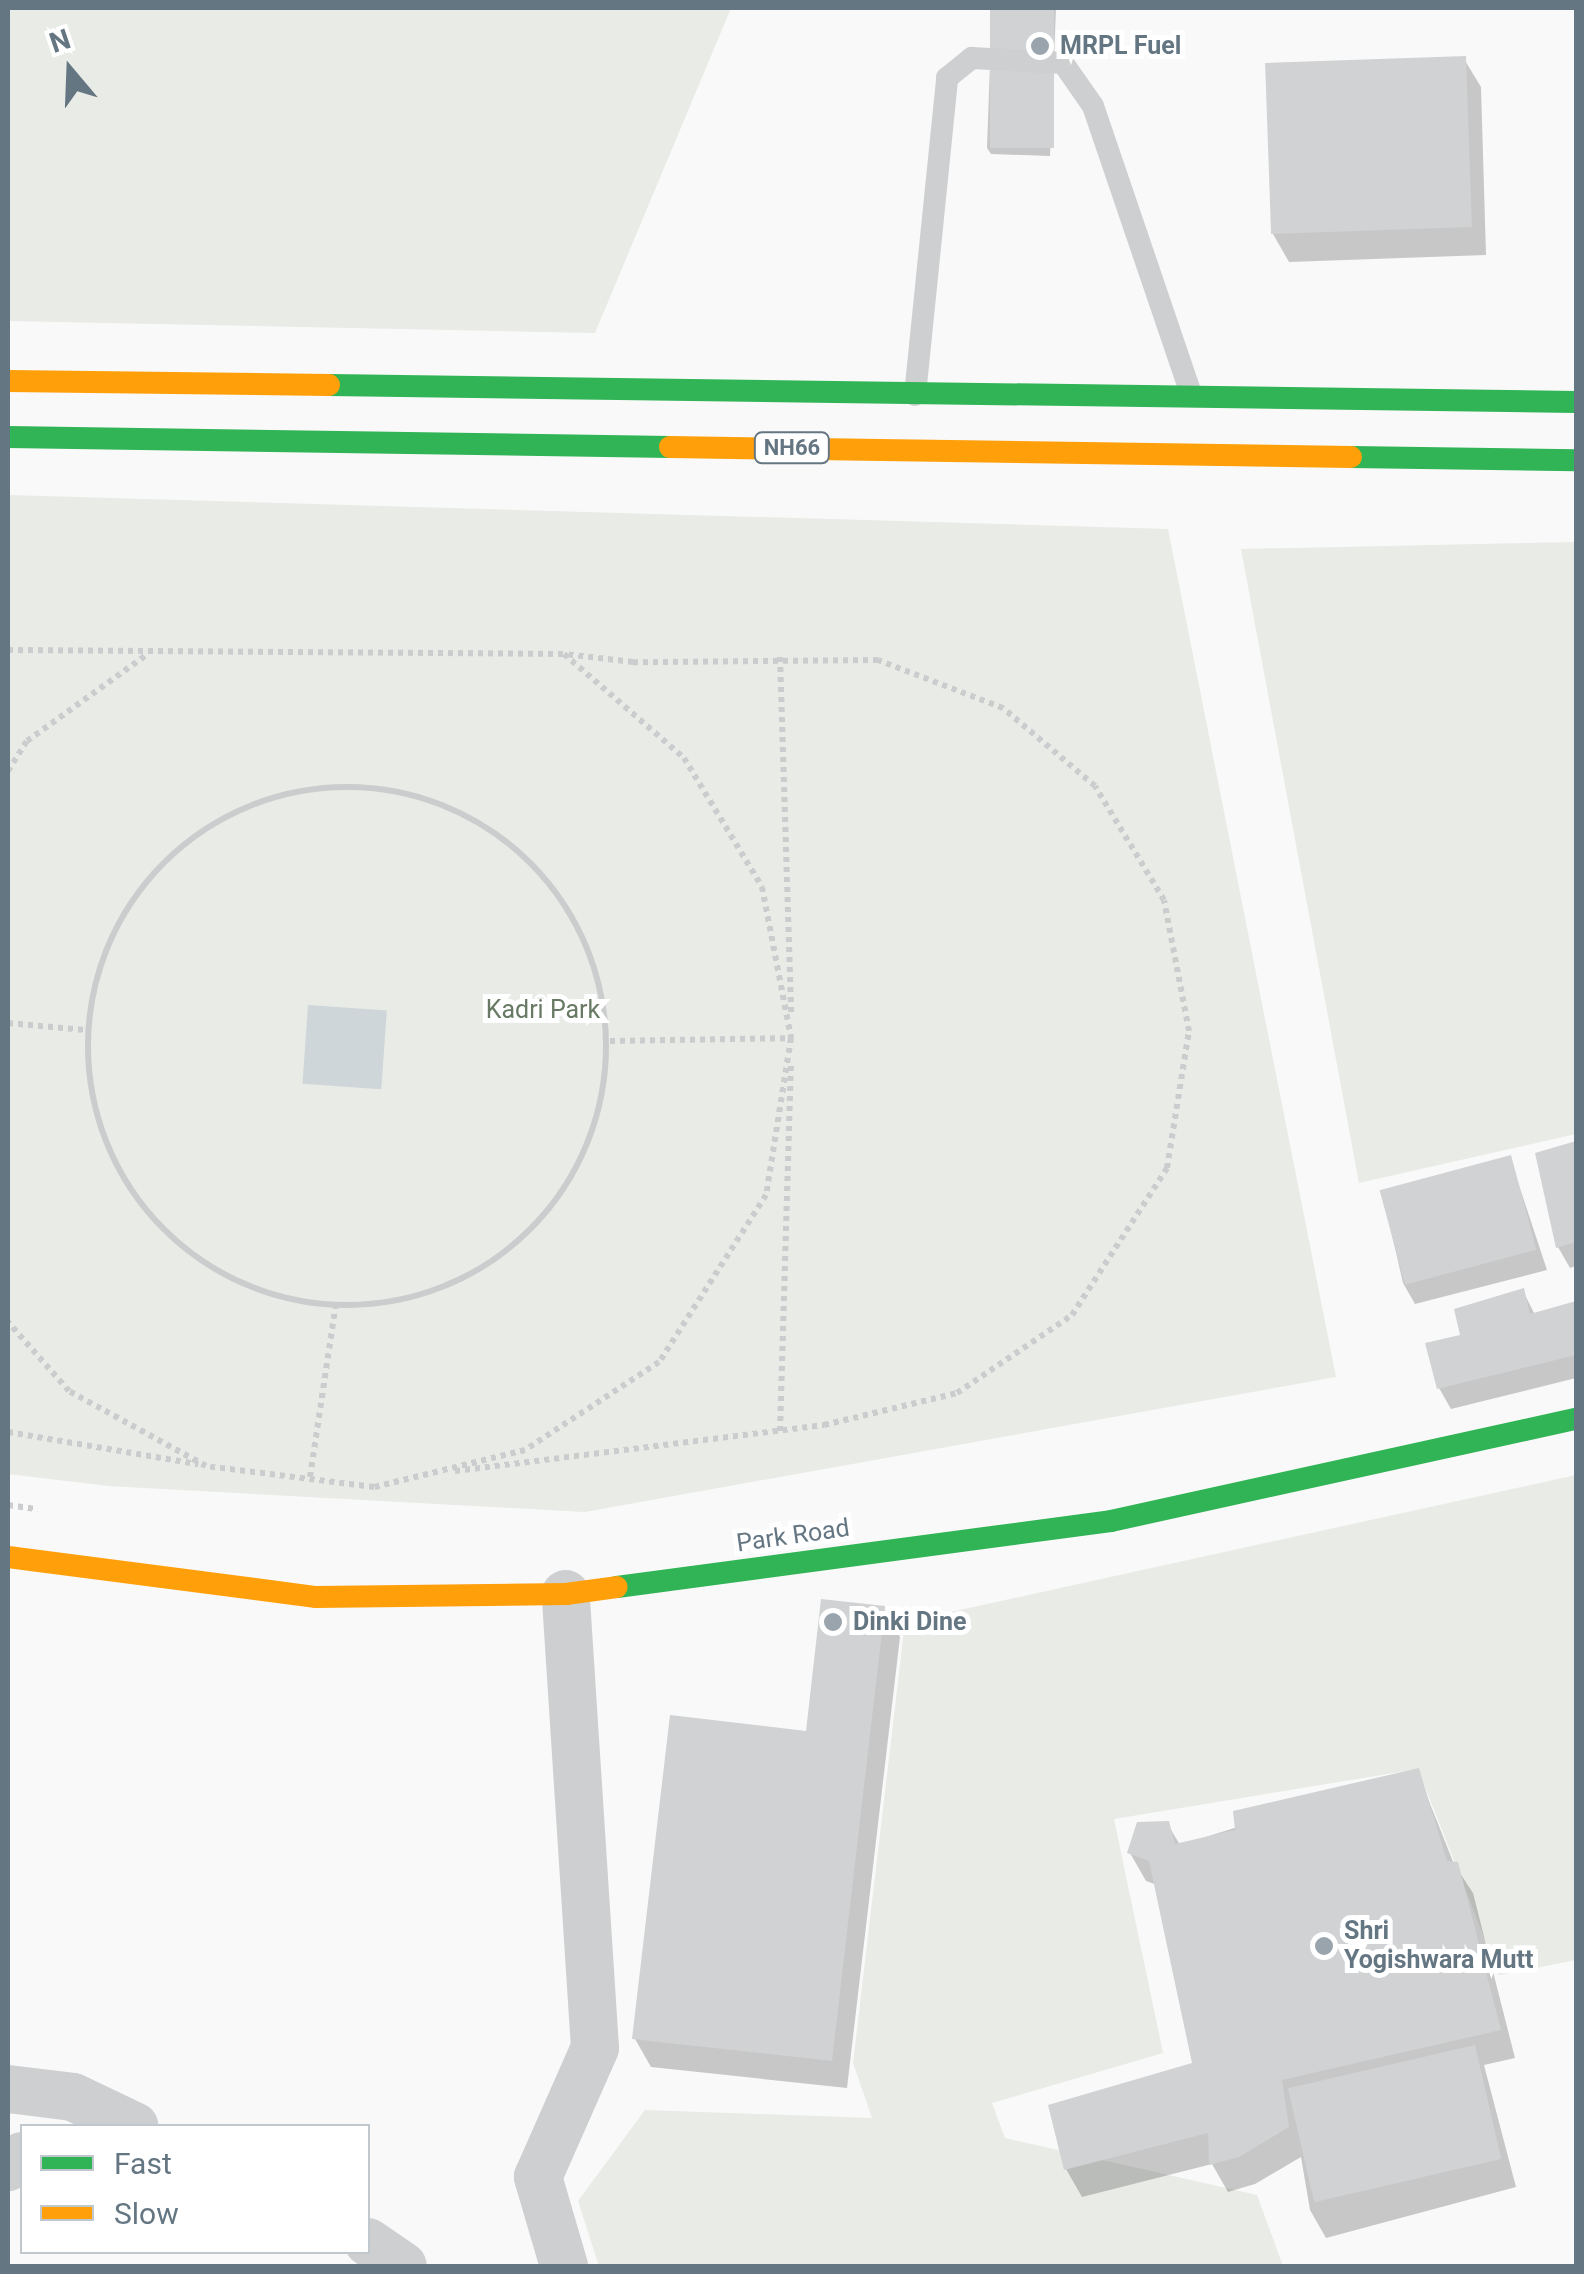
<!DOCTYPE html>
<html>
<head>
<meta charset="utf-8">
<style>
	body { margin:0 }
	#map { position:relative; width:1584px; height:2274px; overflow:hidden; background:#f9f9f9; font-family:Roboto,sans-serif }
	div>[style] { position:absolute }
	.green>* { inset:0; background:#e8ebe6 }
	.water>* { inset:0; background:#ced6d9; transform-origin:0 0 }
	.shadow>* { inset:0; background:#0003 }
	.building>* { inset:0; background:#d0d2d3; transform-origin:0 0 }
	.path>* { height:6px; margin-top:-3px; transform-origin:0; background:repeating-linear-gradient(90deg,#cbcccd 0 5px,transparent 0 10px) }
	.path>.ring { margin:-3px; padding:0; box-sizing:content-box; background:none; border:6px solid #cbcccd; border-radius:50% }
	.lane>* { height:22px; margin:-11px; padding:0 11px; transform-origin:11px; border-radius:11px; background:#cecfd0 }
	.street>* { height:48px; margin:-24px; padding:0 24px; transform-origin:24px; border-radius:24px; background:#cecfd0 }
	.fast>* { height:22px; margin:-11px; padding:0 11px; transform-origin:11px; border-radius:11px; background:#30b455 }
	.slow>* { height:22px; margin:-11px; padding:0 11px; transform-origin:11px; border-radius:11px; background:#ff9f0a }
	.dots>* { width:28px; height:28px; translate:-50% -50%; box-sizing:border-box; border:5px solid #fff; border-radius:50% }
	span { translate:-50% -50%; white-space:nowrap; text-align:center; line-height:1.15; -webkit-text-stroke:10px #fff; paint-order:stroke }
	.shield-label span { padding:2px 8px; background:#fff; border:2px solid; border-radius:8px; -webkit-text-stroke-width:0 }
	.shield-label { font-size:22px; color:#657683; font-weight:700 }
	.poi-label { font-size:25px; color:#657683; font-weight:700 }
	.left { translate:0 -50%; text-align:left }
	.park-label { font-size:25px; color:#687a64 }
	.street-label { font-size:25px; color:#657683 }
	.frame { position:absolute; inset:0; border:10px solid #657683; pointer-events:none }
	.legend { position:absolute; left:20px; top:2124px; width:350px; height:130px; box-sizing:border-box; background:#fff; border:2px solid #c1c8cd; margin:0; padding:12px 18px; list-style:none; font-size:30px; color:#657683 }
	.legend li { display:flex; align-items:center; gap:20px; height:50px }
	.legend b { width:50px; border:2px solid #c1c8cd }
	.north { position:absolute; left:20px; top:20px; width:100px; height:100px; -webkit-text-stroke:8px #fff; paint-order:stroke; rotate:341deg; font-size:28px; font-weight:700; line-height:40px; text-align:center; color:#657683 }
	.north::after { content:''; display:block; margin:auto; width:35px; height:45px; background:#657683; clip-path:polygon(50% 0,100% 100%,50% 72%,0 100%) }
</style>
</head>
<body>
<div id="map">
	<div class="green">
		<div style="clip-path:polygon(8px 8px,731px 8px,595px 333px,8px 321px)"></div>
		<div style="clip-path:polygon(8px 495px,1168px 529px,1336px 1377px,585px 1512px,108px 1486px,8px 1474px)"></div>
		<div style="clip-path:polygon(1576px 542px,1576px 1134px,1359px 1183px,1241px 549px)"></div>
		<div style="clip-path:polygon(1576px 1475px,1576px 1960px,1499px 1975px,1418px 1769px,1114px 1819px,1163px 2053px,992px 2103px,1005px 2138px,1257px 2195px,1283px 2266px,599px 2266px,578px 2201px,645px 2110px,872px 2118px,853px 2063px,905px 1622px)"></div>
	</div>
	<div class="water">
		<div style="left:308px;top:1005px;width:79px;height:79px;rotate:4deg"></div>
	</div>
	<div class="shadow">
		<div style="clip-path:polygon(992px 8px,1056px 8px,1050px 156px,991px 154px,987px 148px)"></div>
		<div style="clip-path:polygon(1464px 59px,1481px 87px,1486px 255px,1289px 262px,1273px 234px)"></div>
		<div style="clip-path:polygon(1576px 1143px,1576px 1266px,1570px 1268px,1558px 1247px,1538px 1154px)"></div>
		<div style="clip-path:polygon(1510px 1158px,1547px 1270px,1415px 1304px,1403px 1283px,1382px 1191px)"></div>
		<div style="clip-path:polygon(1523px 1291px,1535px 1315px,1576px 1304px,1576px 1378px,1451px 1409px,1439px 1388px,1463px 1337px)"></div>
		<div style="clip-path:polygon(884px 1609px,900px 1637px,847px 2088px,651px 2067px,635px 2039px)"></div>
		<div style="clip-path:polygon(1417px 1771px,1454px 1864px,1473px 1893px,1515px 2058px,1484px 2065px,1516px 2187px,1326px 2238px,1310px 2210px,1301px 2157px,1255px 2184px,1228px 2192px,1212px 2164px,1082px 2197px,1066px 2169px,1195px 2065px,1157px 1885px,1146px 1881px,1130px 1853px,1167px 1823px,1180px 1845px)"></div>
	</div>
	<div class="building">
		<div style="left:990px;top:8px;width:64px;height:140px"></div>
		<div style="left:1466px;top:56px;width:171px;height:201px;rotate:88deg"></div>
		<div style="clip-path:polygon(1576px 1141px,1576px 1242px,1556px 1248px,1535px 1153px)"></div>
		<div style="left:1511px;top:1155px;width:98px;height:136px;rotate:75deg"></div>
		<div style="clip-path:polygon(1524px 1288px,1530px 1314px,1576px 1301px,1576px 1355px,1437px 1389px,1425px 1343px,1460px 1335px,1454px 1309px)"></div>
		<div style="clip-path:polygon(821px 1599px,885px 1606px,832px 2061px,632px 2039px,670px 1715px,806px 1731px)"></div>
		<div style="clip-path:polygon(1419px 1768px,1447px 1861px,1458px 1862px,1501px 2030px,1282px 2080px,1289px 2127px,1239px 2157px,1209px 2165px,1208px 2133px,1064px 2170px,1048px 2105px,1192px 2063px,1149px 1861px,1127px 1853px,1137px 1822px,1169px 1821px,1175px 1844px,1235px 1830px,1233px 1811px)"></div>
		<div style="left:1475px;top:2045px;width:117px;height:192px;rotate:77deg"></div>
	</div>
	<div class="path">
		<div style="left:8px;top:650px;width:556px;rotate:0.41deg"></div>
		<div style="left:564px;top:654px;width:159px;rotate:40.9deg"></div>
		<div style="left:684px;top:758px;width:151px;rotate:58.8deg"></div>
		<div style="left:762px;top:887px;width:154px;rotate:79.1deg"></div>
		<div style="left:791px;top:1038px;width:159px;rotate:99deg"></div>
		<div style="left:766px;top:1195px;width:198px;rotate:122.6deg"></div>
		<div style="left:659px;top:1362px;width:160px;rotate:146.7deg"></div>
		<div style="left:525px;top:1450px;width:155px;rotate:166.2deg"></div>
		<div style="left:374px;top:1487px;width:169px;rotate:-172.9deg"></div>
		<div style="left:206px;top:1466px;width:156px;rotate:-151.3deg"></div>
		<div style="left:69px;top:1391px;width:92px;rotate:-131.5deg"></div>
		<div style="left:780px;top:657px;width:359px;rotate:88.2deg"></div>
		<div style="left:8px;top:771px;width:36px;rotate:-58deg"></div>
		<div style="left:27px;top:741px;width:150px;rotate:-35.8deg"></div>
		<div class="ring" style="left:88px;top:787px;width:512px;height:512px"></div>
		<div style="left:8px;top:1023px;width:77px;rotate:5.2deg"></div>
		<div style="left:610px;top:1041px;width:181px;rotate:-0.9deg"></div>
		<div style="left:780px;top:1431px;width:368px;rotate:-88.3deg"></div>
		<div style="left:8px;top:1432px;width:193px;rotate:9.6deg"></div>
		<div style="left:455px;top:1471px;width:372px;rotate:-7.1deg"></div>
		<div style="left:824px;top:1425px;width:137px;rotate:-13.5deg"></div>
		<div style="left:957px;top:1393px;width:139px;rotate:-34.1deg"></div>
		<div style="left:1072px;top:1315px;width:175px;rotate:-57.1deg"></div>
		<div style="left:1167px;top:1168px;width:139px;rotate:-80.9deg"></div>
		<div style="left:1189px;top:1031px;width:133px;rotate:-100.8deg"></div>
		<div style="left:1164px;top:900px;width:133px;rotate:-121.2deg"></div>
		<div style="left:1095px;top:786px;width:121px;rotate:-139.7deg"></div>
		<div style="left:1003px;top:708px;width:134px;rotate:-159deg"></div>
		<div style="left:878px;top:660px;width:245px;rotate:179.5deg"></div>
		<div style="left:633px;top:662px;width:69px;rotate:-173.4deg"></div>
		<div style="left:310px;top:1477px;width:175px;rotate:-81.5deg"></div>
		<div style="left:8px;top:1505px;width:30px;rotate:8deg"></div>
	</div>
	<div class="lane">
		<div style="left:915px;top:395px;width:319px;rotate:-84.2deg"></div>
		<div style="left:947px;top:78px;width:32px;rotate:-39deg"></div>
		<div style="left:972px;top:58px;width:91px;rotate:3.1deg"></div>
		<div style="left:1063px;top:63px;width:52px;rotate:55.1deg"></div>
		<div style="left:1093px;top:106px;width:306px;rotate:71.2deg"></div>
	</div>
	<div class="street">
		<div style="left:8px;top:2089px;width:65px;rotate:7deg"></div>
		<div style="left:73px;top:2097px;width:68px;rotate:25.4deg"></div>
		<div style="left:8px;top:2167px;width:18px;rotate:-38deg"></div>
		<div style="left:368px;top:2242px;width:42px;rotate:34.4deg"></div>
		<div style="left:564px;top:2266px;width:93px;rotate:-106.3deg"></div>
		<div style="left:538px;top:2177px;width:141px;rotate:-66.2deg"></div>
		<div style="left:595px;top:2048px;width:455px;rotate:-93.7deg"></div>
	</div>
	<div class="fast">
		<div style="left:329px;top:385px;width:1247px;rotate:0.78deg"></div>
		<div style="left:8px;top:437px;width:662px;rotate:0.87deg"></div>
		<div style="left:1351px;top:457px;width:225px;rotate:0.8deg"></div>
		<div style="left:617px;top:1587px;width:498px;rotate:-7.6deg"></div>
		<div style="left:1111px;top:1521px;width:476px;rotate:-12.4deg"></div>
	</div>
	<div class="slow">
		<div style="left:8px;top:381px;width:321px;rotate:0.7deg"></div>
		<div style="left:670px;top:447px;width:681px;rotate:0.84deg"></div>
		<div style="left:8px;top:1557px;width:311px;rotate:7.4deg"></div>
		<div style="left:316px;top:1597px;width:250px;rotate:-0.7deg"></div>
		<div style="left:566px;top:1594px;width:51px;rotate:-7.8deg"></div>
	</div>
	<div class="dots">
		<div style="left:1040px;top:46px;background:#99a4ac"></div>
		<div style="left:833px;top:1622px;background:#99a4ac"></div>
		<div style="left:1324px;top:1946px;background:#99a4ac"></div>
	</div>
	<div class="shield-label">
		<span style="left:792px;top:448px">NH66</span>
	</div>
	<div class="poi-label">
		<span class="left" style="left:1060px;top:46px">MRPL Fuel</span>
		<span class="left" style="left:853px;top:1622px">Dinki Dine</span>
		<span class="left" style="left:1344px;top:1946px">Shri<br>Yogishwara Mutt</span>
	</div>
	<div class="park-label">
		<span style="left:543px;top:1010px">Kadri Park</span>
	</div>
	<div class="street-label">
		<span style="left:793px;top:1536px;rotate:-8deg">Park Road</span>
	</div>
	<div class="frame"></div>
	<ul class="legend">
	<li><b style="height:12px;background:#30b455"></b>Fast</li>
	<li><b style="height:12px;background:#ff9f0a"></b>Slow</li>
	</ul>
	<div class="north">N</div>
</div>
</body>
</html>
